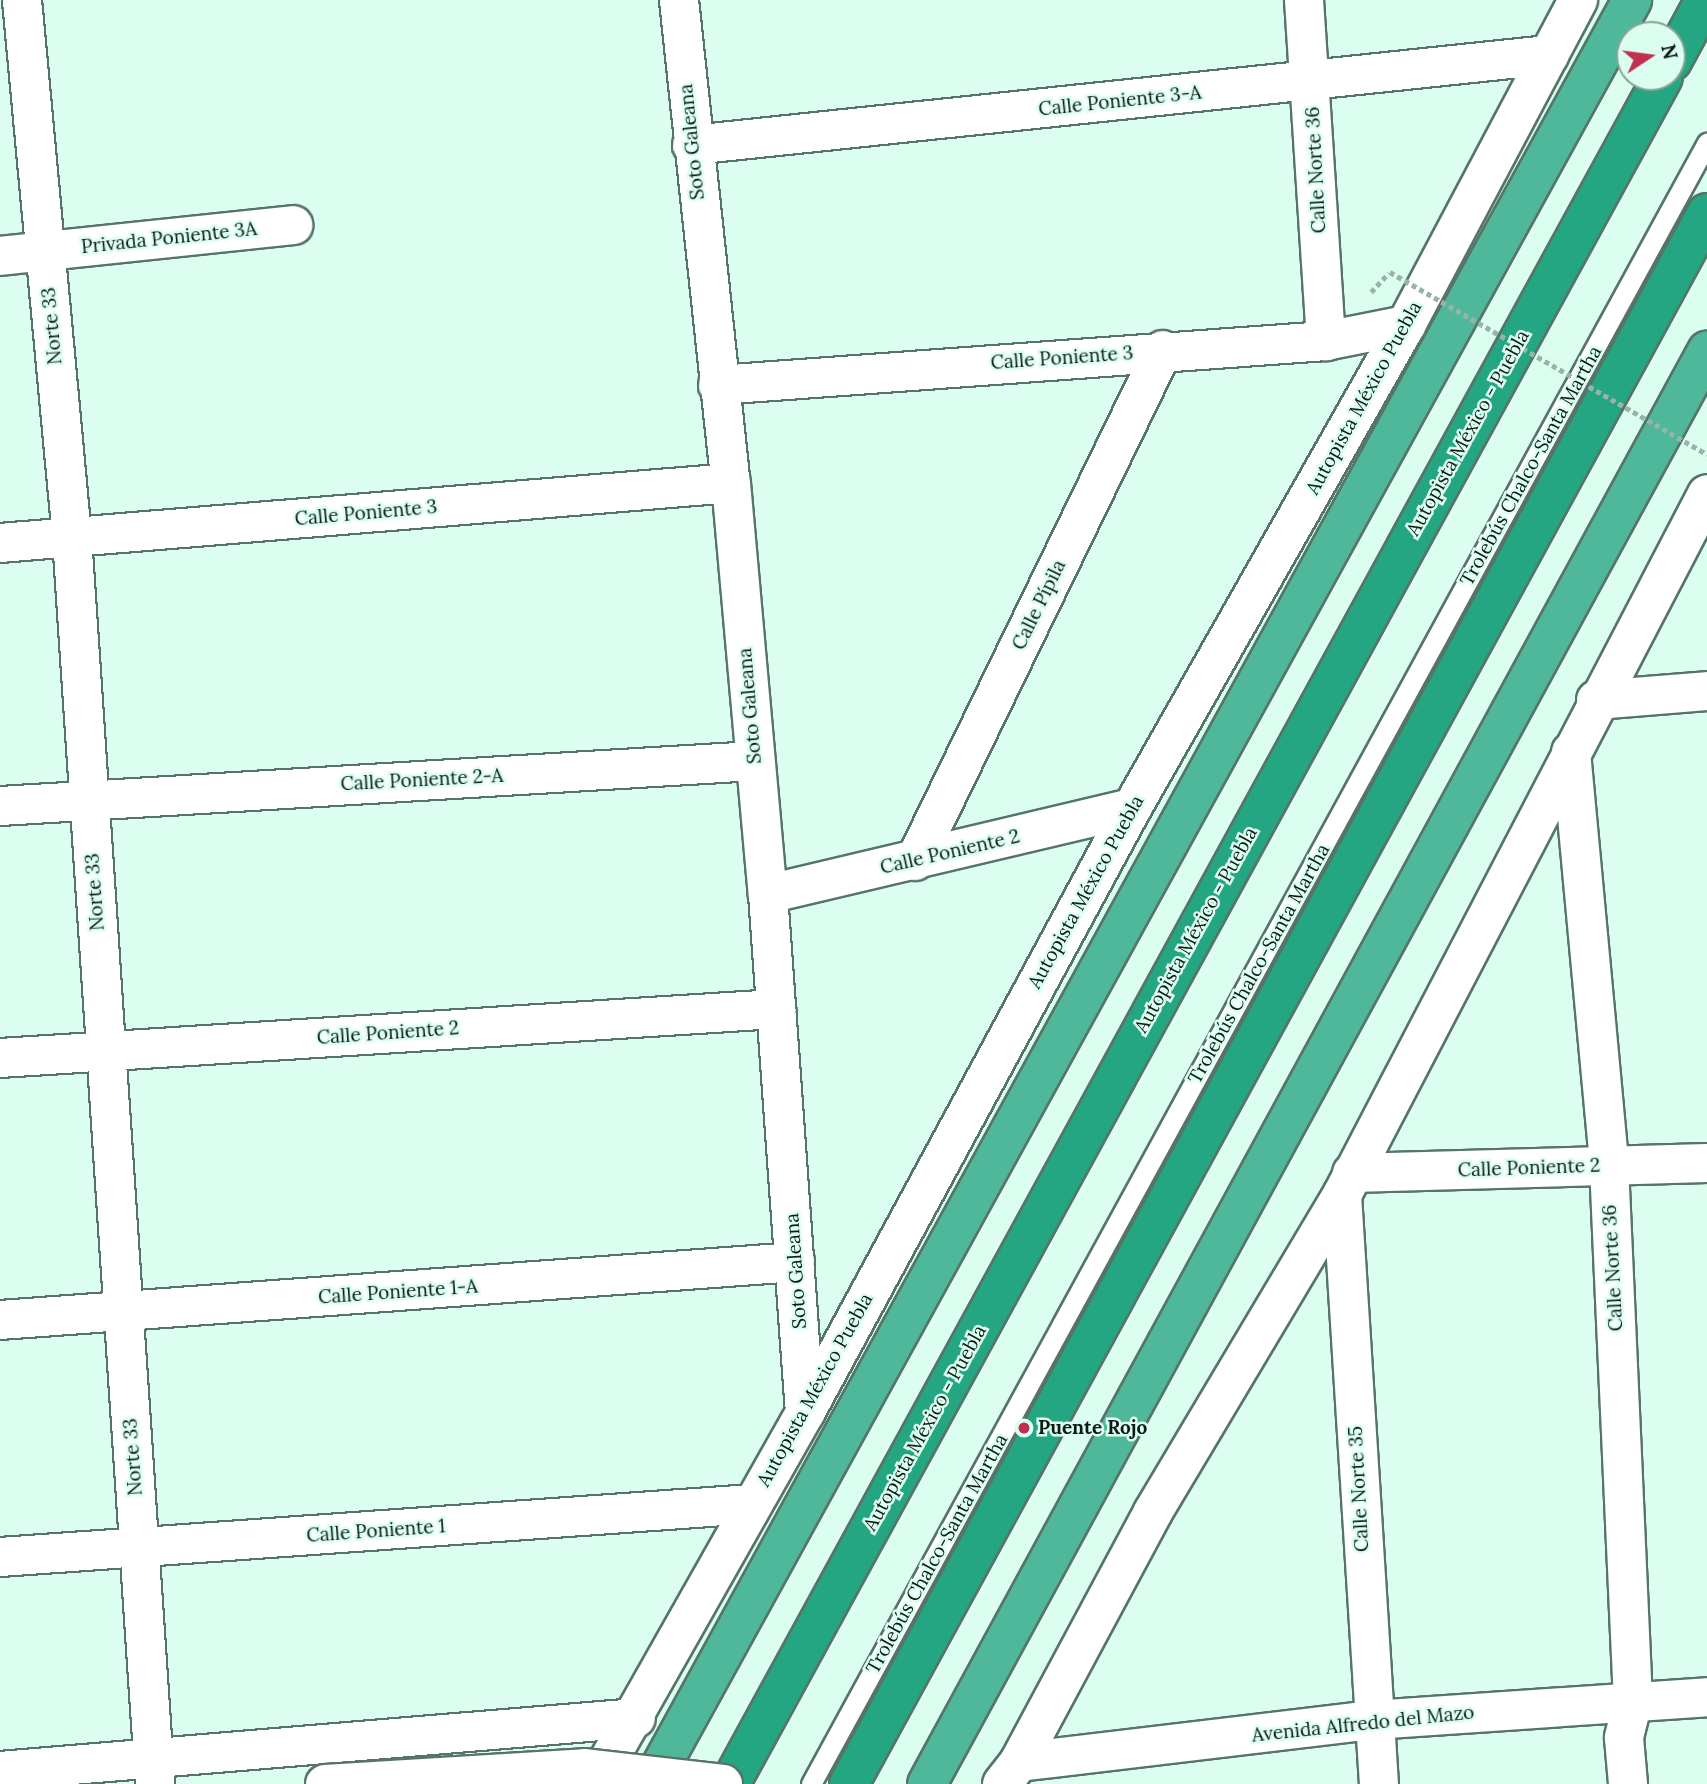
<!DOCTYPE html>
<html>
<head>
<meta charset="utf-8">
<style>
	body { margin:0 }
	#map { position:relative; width:1707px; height:1784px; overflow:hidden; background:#dcfef0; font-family:Lora,serif }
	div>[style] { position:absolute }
	.path>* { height:4.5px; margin-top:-2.25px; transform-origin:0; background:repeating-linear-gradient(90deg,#98b3a8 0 5px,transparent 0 8.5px) }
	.roads { filter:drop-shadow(2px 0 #567469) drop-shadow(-2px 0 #567469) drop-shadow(0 2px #567469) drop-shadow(0 -2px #567469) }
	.service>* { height:19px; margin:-9.5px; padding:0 9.5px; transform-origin:9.5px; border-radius:9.5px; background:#fff }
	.minor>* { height:38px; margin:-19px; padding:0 19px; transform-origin:19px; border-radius:19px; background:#fff }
	.tertiary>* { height:38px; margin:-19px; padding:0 19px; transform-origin:19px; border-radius:19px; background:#fff }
	.trunk>* { height:38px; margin:-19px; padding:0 19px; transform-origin:19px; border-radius:19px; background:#4fb89a }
	.motorway>* { height:38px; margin:-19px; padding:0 19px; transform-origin:19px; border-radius:19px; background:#23a681 }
	.path-bridge>* { height:4.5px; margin-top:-2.25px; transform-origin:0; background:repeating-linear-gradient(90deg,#98b3a8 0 5px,transparent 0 8.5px) }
	.bridges { filter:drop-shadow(2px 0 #567469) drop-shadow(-2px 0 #567469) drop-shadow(0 2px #567469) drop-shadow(0 -2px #567469) }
	.tertiary-bridge>* { height:38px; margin:-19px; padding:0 19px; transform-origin:19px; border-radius:19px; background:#fff }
	.dots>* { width:19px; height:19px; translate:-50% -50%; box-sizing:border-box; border:4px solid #dcfef0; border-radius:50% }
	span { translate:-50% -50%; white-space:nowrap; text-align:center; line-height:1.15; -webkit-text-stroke:5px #dcfef0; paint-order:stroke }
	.street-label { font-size:19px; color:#0d1a15 }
	.poi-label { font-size:19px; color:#0d1a15; font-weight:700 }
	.left { translate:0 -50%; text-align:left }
	.north { position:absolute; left:1616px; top:21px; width:70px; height:70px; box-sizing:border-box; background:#dcfef0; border:2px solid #89a398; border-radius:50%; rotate:77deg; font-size:19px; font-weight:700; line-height:28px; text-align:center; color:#0d1a15 }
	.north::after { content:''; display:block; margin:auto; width:24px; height:32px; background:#c13050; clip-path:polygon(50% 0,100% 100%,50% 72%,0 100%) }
</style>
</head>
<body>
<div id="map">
	<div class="path">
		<div style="left:1371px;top:292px;width:26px;rotate:-47deg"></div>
	</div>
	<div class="roads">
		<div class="service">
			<div style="left:811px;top:1784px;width:1870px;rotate:-61.37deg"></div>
		</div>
		<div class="minor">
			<div style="left:22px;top:0;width:539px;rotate:84.68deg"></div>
			<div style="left:72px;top:537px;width:1250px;rotate:86.19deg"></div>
			<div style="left:679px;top:0;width:486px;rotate:83.9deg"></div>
			<div style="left:731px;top:483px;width:413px;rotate:84.9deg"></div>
			<div style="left:768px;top:894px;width:520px;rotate:85.92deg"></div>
			<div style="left:1304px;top:0;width:342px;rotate:86.3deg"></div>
			<div style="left:692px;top:145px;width:862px;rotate:-6deg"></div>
			<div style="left:0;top:256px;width:295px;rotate:-6deg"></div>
			<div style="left:718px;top:385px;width:610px;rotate:-4.14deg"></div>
			<div style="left:1326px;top:341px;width:82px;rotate:-11.3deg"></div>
			<div style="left:0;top:543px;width:733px;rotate:-4.69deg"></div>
			<div style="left:1596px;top:700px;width:111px;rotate:-4.6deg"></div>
			<div style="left:1571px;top:752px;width:415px;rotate:84.7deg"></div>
			<div style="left:1609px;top:1165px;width:537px;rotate:87.44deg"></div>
			<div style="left:1633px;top:1701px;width:38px;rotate:104deg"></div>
			<div style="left:1624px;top:1738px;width:46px;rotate:85deg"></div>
			<div style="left:0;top:806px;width:756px;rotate:-3.41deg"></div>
			<div style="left:915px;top:861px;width:568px;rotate:-64.11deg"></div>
			<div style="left:768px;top:894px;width:374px;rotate:-13.3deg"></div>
			<div style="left:0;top:1058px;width:778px;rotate:-3.61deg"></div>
			<div style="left:1352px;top:1173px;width:355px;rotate:-1.6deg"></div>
			<div style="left:1342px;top:1195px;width:590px;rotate:86.41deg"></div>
			<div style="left:0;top:1320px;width:797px;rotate:-4.17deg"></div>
			<div style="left:0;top:1557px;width:754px;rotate:-4.03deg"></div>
			<div style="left:1019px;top:1762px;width:356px;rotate:-6.8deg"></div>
			<div style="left:1373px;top:1720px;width:335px;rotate:-3.9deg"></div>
			<div style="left:0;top:1771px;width:638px;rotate:-4.76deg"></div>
		</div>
		<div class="tertiary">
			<div style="left:595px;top:1784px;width:426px;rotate:-60.5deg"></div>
			<div style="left:805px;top:1413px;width:688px;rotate:-61.61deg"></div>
			<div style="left:1132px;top:808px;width:555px;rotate:-60.43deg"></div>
			<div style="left:1406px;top:325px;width:368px;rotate:-62.1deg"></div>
			<div style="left:1002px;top:1784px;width:28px;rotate:-52deg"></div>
			<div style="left:1019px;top:1762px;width:284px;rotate:-61.8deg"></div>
			<div style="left:1153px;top:1512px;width:369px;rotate:-59.2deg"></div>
			<div style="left:1342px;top:1195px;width:790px;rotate:-62.49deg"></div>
		</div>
		<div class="trunk">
			<div style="left:651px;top:1784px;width:2036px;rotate:-61.19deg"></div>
			<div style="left:927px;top:1784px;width:1632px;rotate:-61.44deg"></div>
		</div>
		<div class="motorway">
			<div style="left:1672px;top:61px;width:69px;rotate:-61.6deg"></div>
			<div style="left:730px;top:1784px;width:1945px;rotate:-61.34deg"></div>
			<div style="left:849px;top:1784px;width:1790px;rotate:-61.36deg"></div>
		</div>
	</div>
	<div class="path-bridge">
		<div style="left:1390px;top:272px;width:366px;rotate:29.9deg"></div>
	</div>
	<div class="bridges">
		<div class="tertiary-bridge">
			<div style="left:325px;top:1784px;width:260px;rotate:-3.5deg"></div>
			<div style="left:585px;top:1768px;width:139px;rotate:6.6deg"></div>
		</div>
	</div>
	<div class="dots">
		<div style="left:1024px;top:1428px;background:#c13050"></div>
	</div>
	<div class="street-label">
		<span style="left:1120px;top:101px;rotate:-6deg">Calle Poniente 3-A</span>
		<span style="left:692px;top:142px;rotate:-96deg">Soto Galeana</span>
		<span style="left:1316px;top:170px;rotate:-93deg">Calle Norte 36</span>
		<span style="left:169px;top:238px;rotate:-6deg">Privada Poniente 3A</span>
		<span style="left:52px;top:326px;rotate:-95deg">Norte 33</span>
		<span style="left:1062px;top:358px;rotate:-4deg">Calle Poniente 3</span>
		<span style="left:1364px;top:398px;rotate:-61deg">Autopista México Puebla</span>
		<span style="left:1468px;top:433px;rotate:-61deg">Autopista México - Puebla</span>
		<span style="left:1531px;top:466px;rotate:-61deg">Trolebús Chalco-Santa Martha</span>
		<span style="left:366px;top:513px;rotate:-5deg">Calle Poniente 3</span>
		<span style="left:1039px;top:605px;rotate:-64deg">Calle Pípila</span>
		<span style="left:750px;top:706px;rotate:-95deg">Soto Galeana</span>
		<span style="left:422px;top:780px;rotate:-3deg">Calle Poniente 2-A</span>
		<span style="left:950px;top:852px;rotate:-13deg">Calle Poniente 2</span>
		<span style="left:95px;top:892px;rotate:-94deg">Norte 33</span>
		<span style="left:1086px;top:892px;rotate:-61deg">Autopista México Puebla</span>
		<span style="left:1196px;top:930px;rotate:-61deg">Autopista México - Puebla</span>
		<span style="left:1259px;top:964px;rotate:-61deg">Trolebús Chalco-Santa Martha</span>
		<span style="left:388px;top:1033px;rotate:-4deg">Calle Poniente 2</span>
		<span style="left:1529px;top:1168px;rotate:-2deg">Calle Poniente 2</span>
		<span style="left:1613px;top:1268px;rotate:-93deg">Calle Norte 36</span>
		<span style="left:796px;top:1271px;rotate:-94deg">Soto Galeana</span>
		<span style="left:398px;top:1292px;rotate:-4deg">Calle Poniente 1-A</span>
		<span style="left:815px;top:1390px;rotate:-61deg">Autopista México Puebla</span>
		<span style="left:925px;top:1428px;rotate:-61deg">Autopista México - Puebla</span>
		<span style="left:133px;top:1457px;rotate:-94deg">Norte 33</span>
		<span style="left:1359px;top:1489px;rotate:-93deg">Calle Norte 35</span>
		<span style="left:376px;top:1531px;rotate:-4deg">Calle Poniente 1</span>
		<span style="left:937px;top:1554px;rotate:-61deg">Trolebús Chalco-Santa Martha</span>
		<span style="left:1363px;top:1724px;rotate:-6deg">Avenida Alfredo del Mazo</span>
	</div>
	<div class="poi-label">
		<span class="left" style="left:1038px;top:1428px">Puente Rojo</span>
	</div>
	<div class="north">N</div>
</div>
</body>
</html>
